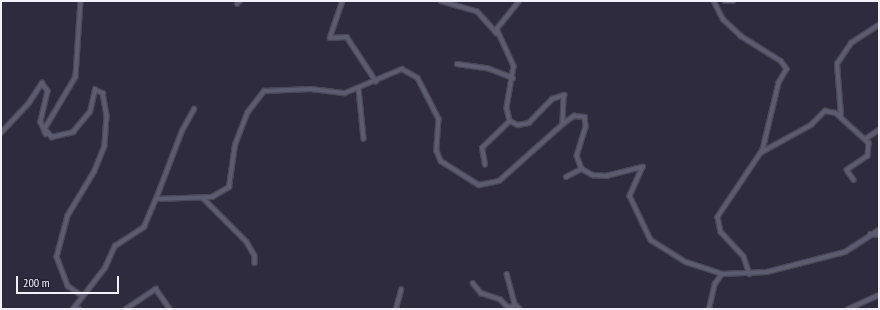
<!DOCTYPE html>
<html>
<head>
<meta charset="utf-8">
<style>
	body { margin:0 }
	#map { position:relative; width:880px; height:310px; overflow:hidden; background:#2d2b3d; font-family:"PT Sans Narrow",sans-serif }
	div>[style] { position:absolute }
	.roads { filter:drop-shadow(1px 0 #4a4858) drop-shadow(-1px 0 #4a4858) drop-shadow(0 1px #4a4858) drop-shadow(0 -1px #4a4858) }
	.minor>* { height:3.5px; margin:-1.75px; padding:0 1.75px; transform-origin:1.75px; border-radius:1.75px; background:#5d5b70 }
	span { translate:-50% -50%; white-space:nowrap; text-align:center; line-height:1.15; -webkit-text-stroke:4px #232133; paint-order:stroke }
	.frame { position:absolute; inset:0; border:2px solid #f1f0fc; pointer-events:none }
	.scale { position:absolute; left:16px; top:276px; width:103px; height:18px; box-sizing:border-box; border:2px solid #f1f0fc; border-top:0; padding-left:5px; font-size:12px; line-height:14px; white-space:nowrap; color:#f1f0fc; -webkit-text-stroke:3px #232133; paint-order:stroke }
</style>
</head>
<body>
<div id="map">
	<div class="roads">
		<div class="minor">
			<div style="left:81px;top:1px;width:76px;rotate:93.8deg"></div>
			<div style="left:76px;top:77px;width:61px;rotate:120.8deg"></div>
			<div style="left:45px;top:129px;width:11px;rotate:49deg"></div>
			<div style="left:52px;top:137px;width:22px;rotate:-13deg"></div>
			<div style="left:73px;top:132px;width:26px;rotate:-50deg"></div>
			<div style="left:90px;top:112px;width:23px;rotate:-77deg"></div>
			<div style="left:95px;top:90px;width:9px;rotate:21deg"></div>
			<div style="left:103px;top:93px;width:23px;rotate:80deg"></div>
			<div style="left:107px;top:116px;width:30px;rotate:94deg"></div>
			<div style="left:105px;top:146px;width:27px;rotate:112deg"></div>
			<div style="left:95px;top:171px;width:52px;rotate:121deg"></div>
			<div style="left:68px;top:216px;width:42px;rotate:105deg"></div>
			<div style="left:57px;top:257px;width:31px;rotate:69deg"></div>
			<div style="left:68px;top:286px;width:18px;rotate:34deg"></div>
			<div style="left:343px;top:1px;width:39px;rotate:109deg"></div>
			<div style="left:330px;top:38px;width:17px;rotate:-3deg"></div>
			<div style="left:347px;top:37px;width:53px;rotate:56.6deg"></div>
			<div style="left:441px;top:1px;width:37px;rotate:16deg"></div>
			<div style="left:477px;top:11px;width:30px;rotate:48deg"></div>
			<div style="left:520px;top:1px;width:36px;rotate:129deg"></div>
			<div style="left:497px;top:29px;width:41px;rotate:65.3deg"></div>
			<div style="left:514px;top:66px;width:43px;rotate:99.5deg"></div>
			<div style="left:507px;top:108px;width:13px;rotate:77deg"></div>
			<div style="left:510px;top:121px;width:9px;rotate:27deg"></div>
			<div style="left:518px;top:125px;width:11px;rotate:-10deg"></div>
			<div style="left:529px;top:123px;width:33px;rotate:-46deg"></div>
			<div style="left:552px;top:99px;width:13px;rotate:-18deg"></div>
			<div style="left:564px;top:95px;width:29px;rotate:92deg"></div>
			<div style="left:714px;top:1px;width:20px;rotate:63deg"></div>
			<div style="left:723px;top:19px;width:25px;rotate:43deg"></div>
			<div style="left:741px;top:36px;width:47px;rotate:32deg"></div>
			<div style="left:781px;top:61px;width:10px;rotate:53deg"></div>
			<div style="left:787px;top:69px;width:16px;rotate:120deg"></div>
			<div style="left:779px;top:83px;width:69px;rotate:103.4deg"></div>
			<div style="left:763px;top:150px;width:81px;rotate:123.9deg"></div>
			<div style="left:718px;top:217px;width:15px;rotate:79deg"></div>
			<div style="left:721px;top:232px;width:34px;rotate:47deg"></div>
			<div style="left:744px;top:257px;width:18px;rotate:71deg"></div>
			<div style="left:725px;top:1px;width:8px"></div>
			<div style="left:237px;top:4px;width:4px;rotate:-45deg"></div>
			<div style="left:457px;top:64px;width:30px;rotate:8deg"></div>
			<div style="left:487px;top:68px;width:28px;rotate:21deg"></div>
			<div style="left:359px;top:89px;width:50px;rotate:84.3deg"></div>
			<div style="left:841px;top:115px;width:51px;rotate:-94.5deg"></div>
			<div style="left:837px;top:64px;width:25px;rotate:-56deg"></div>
			<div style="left:851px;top:43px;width:33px;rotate:-33deg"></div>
			<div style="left:1px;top:133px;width:41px;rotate:-47deg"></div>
			<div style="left:29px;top:103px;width:24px;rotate:-57deg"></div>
			<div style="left:42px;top:83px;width:10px;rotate:53deg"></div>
			<div style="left:48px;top:91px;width:32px;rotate:103deg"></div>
			<div style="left:41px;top:122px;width:13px;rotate:67deg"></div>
			<div style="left:867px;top:138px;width:14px;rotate:-34deg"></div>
			<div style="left:762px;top:152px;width:56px;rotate:-28.9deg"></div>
			<div style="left:811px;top:125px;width:20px;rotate:-45deg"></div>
			<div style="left:825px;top:111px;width:11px;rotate:10deg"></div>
			<div style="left:836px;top:113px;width:45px;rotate:42.3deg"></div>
			<div style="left:869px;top:143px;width:13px;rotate:94deg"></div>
			<div style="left:868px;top:156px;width:25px;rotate:146deg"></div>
			<div style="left:847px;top:170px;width:12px;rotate:55deg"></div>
			<div style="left:485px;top:165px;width:17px;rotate:-100deg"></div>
			<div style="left:482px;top:148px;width:39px;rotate:-44deg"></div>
			<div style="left:566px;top:177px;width:18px;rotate:-27deg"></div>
			<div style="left:203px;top:198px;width:62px;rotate:45deg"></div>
			<div style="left:247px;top:242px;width:16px;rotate:60deg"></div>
			<div style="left:255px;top:256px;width:7px;rotate:90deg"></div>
			<div style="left:156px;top:199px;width:73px;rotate:-69.1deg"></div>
			<div style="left:182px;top:131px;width:25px;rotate:-61deg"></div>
			<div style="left:870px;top:234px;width:9px;rotate:6deg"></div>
			<div style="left:507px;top:274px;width:31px;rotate:75deg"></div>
			<div style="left:515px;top:304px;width:7px;rotate:45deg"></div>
			<div style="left:473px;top:283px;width:13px;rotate:51deg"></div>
			<div style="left:481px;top:293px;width:20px;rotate:18deg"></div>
			<div style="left:500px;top:299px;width:11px;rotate:45deg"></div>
			<div style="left:508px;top:307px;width:9px;rotate:-6deg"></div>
			<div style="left:73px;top:309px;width:52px;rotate:-52deg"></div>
			<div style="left:105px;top:268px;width:24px;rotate:-66deg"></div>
			<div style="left:115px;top:246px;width:35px;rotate:-33deg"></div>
			<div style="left:144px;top:227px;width:30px;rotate:-67deg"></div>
			<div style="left:156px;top:199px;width:56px;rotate:-2deg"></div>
			<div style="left:212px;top:197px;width:20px;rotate:-30deg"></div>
			<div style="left:229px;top:187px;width:42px;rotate:-81.9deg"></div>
			<div style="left:235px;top:145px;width:34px;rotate:-69deg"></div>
			<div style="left:247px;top:113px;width:28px;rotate:-52deg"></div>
			<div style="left:264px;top:91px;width:47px;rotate:-2.4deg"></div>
			<div style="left:311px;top:89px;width:34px;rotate:7deg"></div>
			<div style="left:345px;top:93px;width:62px;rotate:-22.8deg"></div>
			<div style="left:402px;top:69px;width:18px;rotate:29deg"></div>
			<div style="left:418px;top:78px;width:46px;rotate:62.9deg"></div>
			<div style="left:439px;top:119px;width:32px;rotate:94deg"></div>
			<div style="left:437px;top:151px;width:11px;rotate:68deg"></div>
			<div style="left:441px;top:161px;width:45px;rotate:32.3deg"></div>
			<div style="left:479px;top:185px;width:20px;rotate:-11deg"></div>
			<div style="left:499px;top:181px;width:86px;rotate:-41.7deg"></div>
			<div style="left:563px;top:124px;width:14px;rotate:-36deg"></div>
			<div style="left:574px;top:116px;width:11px;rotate:5deg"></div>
			<div style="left:585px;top:117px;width:10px;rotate:84deg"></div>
			<div style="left:586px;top:127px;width:30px;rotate:107deg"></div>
			<div style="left:577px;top:156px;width:14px;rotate:69deg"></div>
			<div style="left:582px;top:169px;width:13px;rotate:29deg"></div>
			<div style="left:593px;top:175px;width:13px;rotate:4deg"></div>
			<div style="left:606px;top:176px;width:38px;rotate:-14deg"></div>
			<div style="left:643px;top:167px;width:32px;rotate:114deg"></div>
			<div style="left:630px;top:196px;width:49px;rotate:64.5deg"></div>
			<div style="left:651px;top:240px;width:41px;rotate:32.2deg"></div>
			<div style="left:686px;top:262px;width:38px;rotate:18deg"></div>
			<div style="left:73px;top:309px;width:6px"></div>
			<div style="left:126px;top:309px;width:36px;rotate:-34deg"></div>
			<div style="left:156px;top:289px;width:24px;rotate:55deg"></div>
			<div style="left:396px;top:309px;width:20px;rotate:-75deg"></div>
			<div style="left:709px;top:309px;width:26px;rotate:-77deg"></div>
			<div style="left:715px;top:284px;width:12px;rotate:-55deg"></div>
			<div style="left:722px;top:274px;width:45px;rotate:-2.5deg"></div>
			<div style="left:767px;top:272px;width:81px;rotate:-14.4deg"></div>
			<div style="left:845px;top:252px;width:40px;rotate:-32.9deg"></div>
			<div style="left:848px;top:309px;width:34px;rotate:-24deg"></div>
		</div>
	</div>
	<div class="frame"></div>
	<div class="scale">200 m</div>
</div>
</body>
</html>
